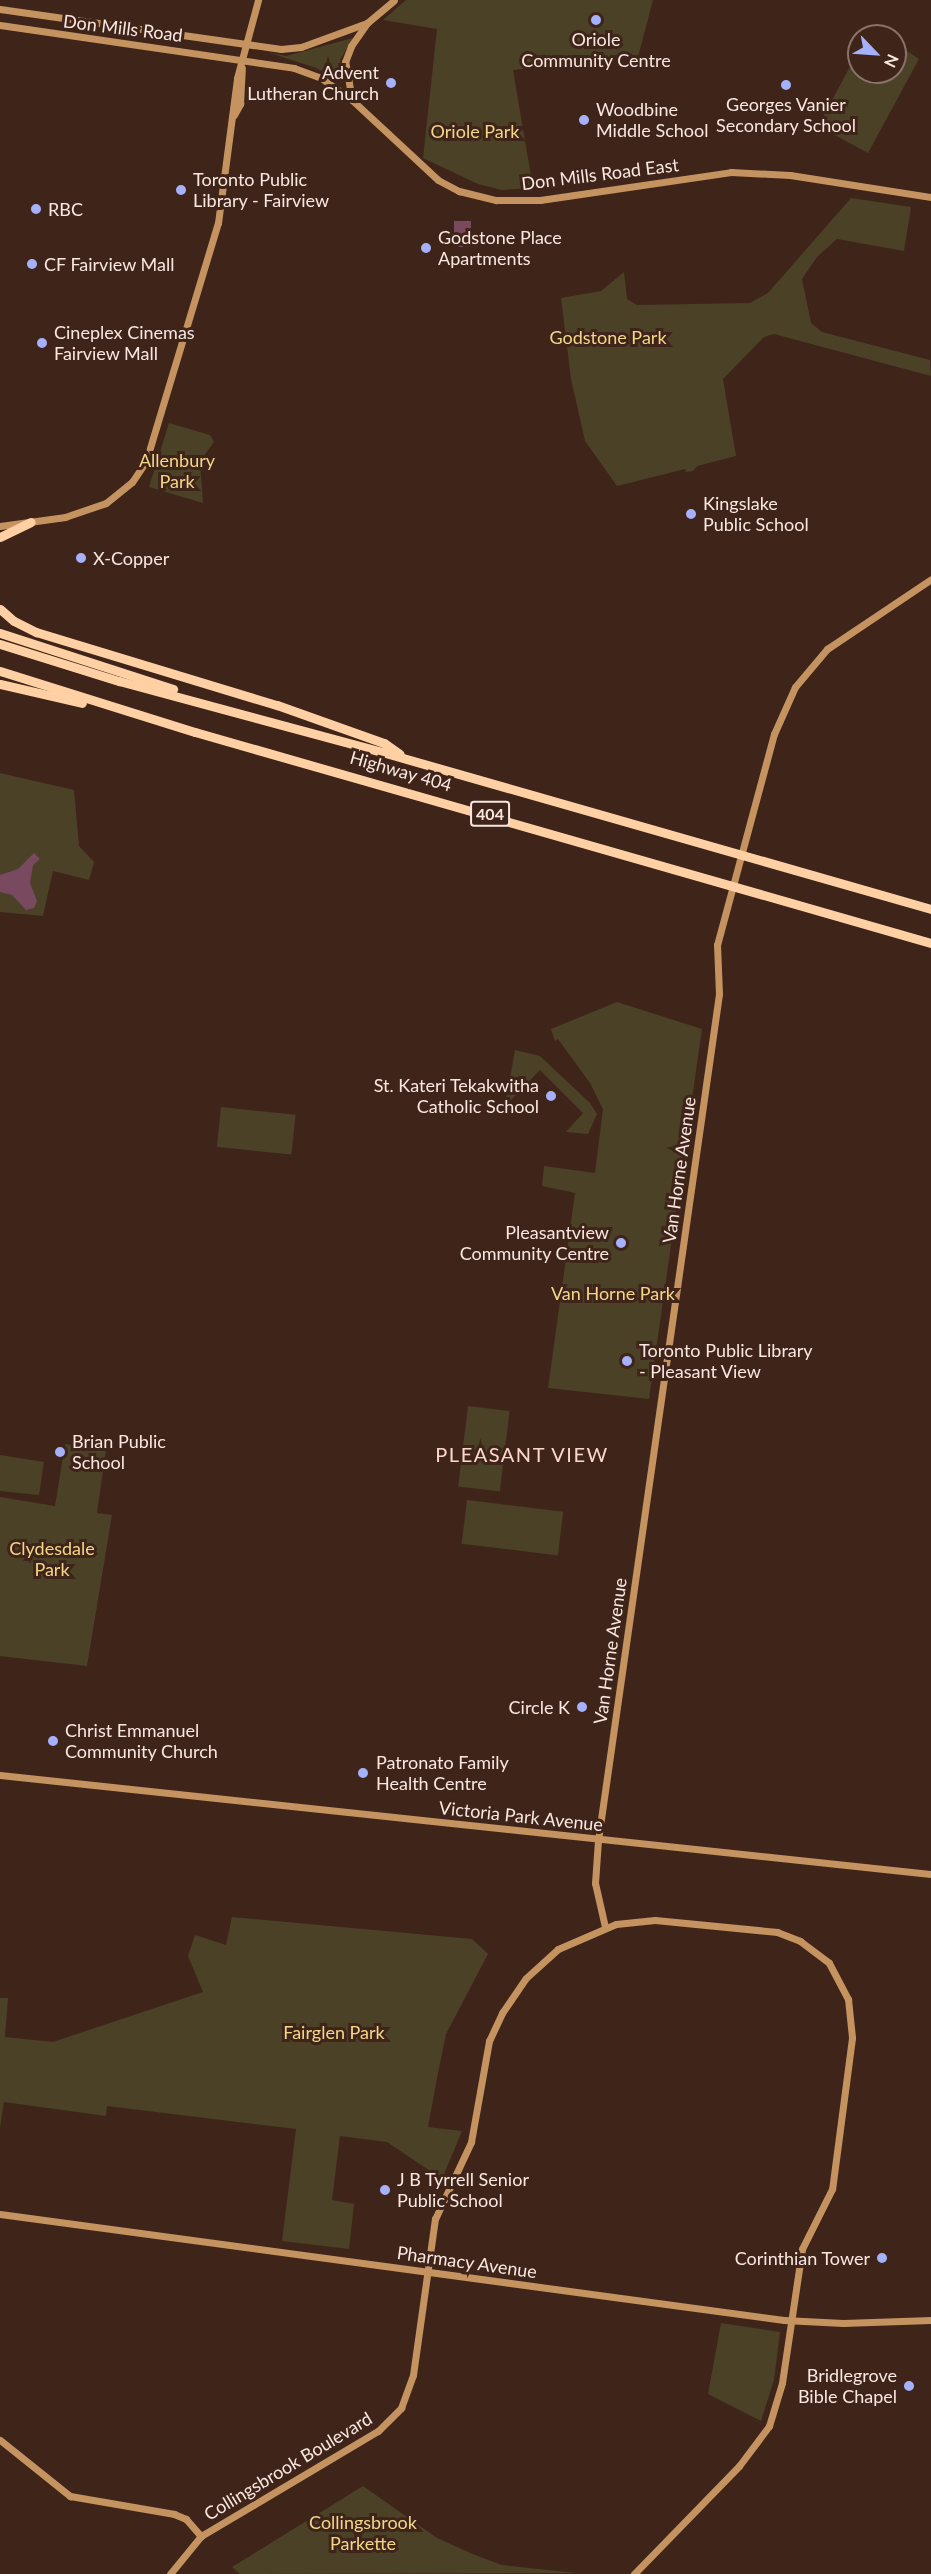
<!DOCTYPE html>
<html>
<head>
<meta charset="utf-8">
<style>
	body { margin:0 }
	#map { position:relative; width:931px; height:2574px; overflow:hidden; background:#3f241a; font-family:Lato,sans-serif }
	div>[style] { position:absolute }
	.green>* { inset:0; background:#4b4126; transform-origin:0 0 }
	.water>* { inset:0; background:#79495f; transform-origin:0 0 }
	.secondary>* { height:7px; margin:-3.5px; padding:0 3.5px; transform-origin:3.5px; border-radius:3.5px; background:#c49360 }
	.highway>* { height:9px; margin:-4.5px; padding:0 4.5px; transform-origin:4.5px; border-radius:4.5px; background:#ffd0a3 }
	.dots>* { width:16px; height:16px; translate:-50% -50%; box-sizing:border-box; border:3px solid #3f241a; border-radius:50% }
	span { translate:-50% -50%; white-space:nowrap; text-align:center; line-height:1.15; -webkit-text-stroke:6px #3f241a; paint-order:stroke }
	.shield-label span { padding:2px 4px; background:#3f241a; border:2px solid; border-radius:4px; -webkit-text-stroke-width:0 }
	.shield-label { font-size:16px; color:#f9e7e0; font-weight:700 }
	.street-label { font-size:18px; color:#f9e7e0 }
	.poi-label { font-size:18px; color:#f9e7e0 }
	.right { translate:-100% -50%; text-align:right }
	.left { translate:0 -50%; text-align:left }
	.park-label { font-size:18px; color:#f3d789 }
	.neighbourhood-label { font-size:20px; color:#fcd8ca; letter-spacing:1.5px }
	.north { position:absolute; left:847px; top:24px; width:60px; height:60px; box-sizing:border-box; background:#3f241a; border:2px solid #897269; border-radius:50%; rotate:115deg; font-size:16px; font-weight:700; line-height:24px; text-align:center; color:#f9e7e0 }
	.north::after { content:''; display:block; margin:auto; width:21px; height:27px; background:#a6b1fc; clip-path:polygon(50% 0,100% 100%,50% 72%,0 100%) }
</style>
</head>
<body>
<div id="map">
	<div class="green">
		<div style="clip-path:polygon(406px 0,653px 0,638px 57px,513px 70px,533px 188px,502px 190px,478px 184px,423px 158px,437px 29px,383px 20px)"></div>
		<div style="clip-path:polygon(353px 38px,340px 60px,342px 82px,316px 68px,267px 52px,286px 56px)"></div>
		<div style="clip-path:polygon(895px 43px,919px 59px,868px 153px,818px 126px,859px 50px,859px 72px,895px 72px)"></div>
		<div style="clip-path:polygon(851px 198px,911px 207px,904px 251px,837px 239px,817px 257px,802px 279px,811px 323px,822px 332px,930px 360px,931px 376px,774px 334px,764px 337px,723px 379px,736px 456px,697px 466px,693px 471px,686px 472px,685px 469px,617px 486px,585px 441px,571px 379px,561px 298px,601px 291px,624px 272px,627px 299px,637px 305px,750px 303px,768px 293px)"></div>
		<div style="clip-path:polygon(169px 423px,210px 435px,214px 442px,200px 461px,203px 503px,149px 487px)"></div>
		<div style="clip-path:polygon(0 773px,74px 790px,79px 846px,94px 862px,89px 880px,53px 871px,43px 916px,0 912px)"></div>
		<div style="clip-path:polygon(617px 1002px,702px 1029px,649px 1399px,548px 1388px,575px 1193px,542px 1186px,544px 1166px,595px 1173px,603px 1109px,590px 1083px,558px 1039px,555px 1041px,551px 1029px)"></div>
		<div style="clip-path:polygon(515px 1050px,540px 1056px,590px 1103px,597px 1114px,588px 1134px,566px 1132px,583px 1113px,540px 1070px,511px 1100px,506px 1100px)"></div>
		<div style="left:221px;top:1107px;width:75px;height:40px;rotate:6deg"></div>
		<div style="left:468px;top:1406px;width:42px;height:81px;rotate:7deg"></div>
		<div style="clip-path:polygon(65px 1444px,106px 1450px,97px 1513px,112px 1515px,87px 1666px,0 1656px,0 1497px,55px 1506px)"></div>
		<div style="clip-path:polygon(0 1455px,44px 1462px,39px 1495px,0 1491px)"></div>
		<div style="left:467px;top:1500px;width:97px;height:44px;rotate:7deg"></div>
		<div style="clip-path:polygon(232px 1917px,472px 1939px,488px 1954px,446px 2034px,437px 2078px,428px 2127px,462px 2131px,442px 2179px,387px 2142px,340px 2136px,332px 2200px,354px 2204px,349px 2249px,282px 2241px,296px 2129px,107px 2106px,106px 2116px,4px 2102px,0 2128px,0 1998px,8px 1998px,5px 2037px,53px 2042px,203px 1992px,188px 1956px,195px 1935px,226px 1945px)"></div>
		<div style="clip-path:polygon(721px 2323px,780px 2332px,774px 2380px,761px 2421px,708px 2394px)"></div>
		<div style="clip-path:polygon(363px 2486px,437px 2538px,475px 2555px,502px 2565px,576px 2573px,240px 2574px,232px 2567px)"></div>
	</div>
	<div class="water">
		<div style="left:454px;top:221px;width:17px;height:26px"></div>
		<div style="clip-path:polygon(34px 853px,40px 859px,33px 865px,30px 883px,37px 901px,34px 908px,26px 910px,12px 895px,0 892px,0 875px,18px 869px)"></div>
	</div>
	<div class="secondary">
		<div style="left:0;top:9px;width:284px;rotate:8.1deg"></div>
		<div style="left:281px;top:49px;width:20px;rotate:-6deg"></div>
		<div style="left:301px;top:47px;width:70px;rotate:-20deg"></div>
		<div style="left:367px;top:23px;width:35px;rotate:-40deg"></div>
		<div style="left:0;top:25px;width:297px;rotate:8.3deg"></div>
		<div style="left:294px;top:68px;width:29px;rotate:20deg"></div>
		<div style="left:321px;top:78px;width:38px;rotate:35deg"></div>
		<div style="left:352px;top:100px;width:117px;rotate:42.9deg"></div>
		<div style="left:438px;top:180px;width:24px;rotate:28deg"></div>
		<div style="left:459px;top:191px;width:38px;rotate:14deg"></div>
		<div style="left:496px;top:200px;width:44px"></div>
		<div style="left:540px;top:200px;width:193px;rotate:-8.3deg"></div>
		<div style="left:731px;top:172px;width:59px;rotate:2.9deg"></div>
		<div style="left:790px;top:175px;width:143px;rotate:8.9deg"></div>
		<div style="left:352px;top:100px;width:39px;rotate:-100deg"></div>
		<div style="left:345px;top:62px;width:17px;rotate:-69deg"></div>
		<div style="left:351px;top:46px;width:28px;rotate:-55deg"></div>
		<div style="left:234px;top:115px;width:13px;rotate:-61deg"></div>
		<div style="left:240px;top:104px;width:36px;rotate:-87deg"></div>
		<div style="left:0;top:526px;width:66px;rotate:-7.9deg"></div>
		<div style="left:65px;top:517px;width:43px;rotate:-18.9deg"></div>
		<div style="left:106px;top:503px;width:33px;rotate:-39deg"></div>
		<div style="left:132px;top:482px;width:25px;rotate:-56deg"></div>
		<div style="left:146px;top:461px;width:249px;rotate:-73.2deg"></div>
		<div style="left:218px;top:223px;width:146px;rotate:-82.5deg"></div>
		<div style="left:237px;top:78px;width:81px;rotate:-74.9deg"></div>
		<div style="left:0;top:1775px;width:936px;rotate:6.07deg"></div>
		<div style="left:605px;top:1927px;width:45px;rotate:-102.8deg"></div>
		<div style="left:595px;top:1883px;width:43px;rotate:-86deg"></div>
		<div style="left:598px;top:1840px;width:855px;rotate:-81.86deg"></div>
		<div style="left:719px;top:994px;width:49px;rotate:-92.3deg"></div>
		<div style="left:717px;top:945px;width:219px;rotate:-74.9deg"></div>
		<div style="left:774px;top:734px;width:51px;rotate:-65.9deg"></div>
		<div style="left:795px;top:687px;width:50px;rotate:-49.9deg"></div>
		<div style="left:827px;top:649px;width:125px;rotate:-33.9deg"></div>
		<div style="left:0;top:2214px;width:791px;rotate:7.7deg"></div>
		<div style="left:784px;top:2320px;width:59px;rotate:2.9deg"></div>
		<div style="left:843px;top:2323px;width:88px;rotate:-2deg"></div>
		<div style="left:0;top:2440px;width:90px;rotate:38.7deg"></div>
		<div style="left:70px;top:2496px;width:106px;rotate:9.8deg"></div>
		<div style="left:174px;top:2514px;width:13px;rotate:23deg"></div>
		<div style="left:186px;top:2519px;width:23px;rotate:49deg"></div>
		<div style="left:170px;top:2574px;width:49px;rotate:-50.8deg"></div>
		<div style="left:201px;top:2536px;width:206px;rotate:-30.7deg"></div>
		<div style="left:378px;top:2431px;width:33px;rotate:-45deg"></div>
		<div style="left:401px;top:2408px;width:35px;rotate:-70deg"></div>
		<div style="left:413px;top:2375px;width:158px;rotate:-82deg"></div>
		<div style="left:435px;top:2219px;width:85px;rotate:-64.9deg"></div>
		<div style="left:471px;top:2142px;width:103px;rotate:-79.9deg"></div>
		<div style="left:489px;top:2041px;width:31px;rotate:-65deg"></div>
		<div style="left:502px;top:2013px;width:42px;rotate:-55.6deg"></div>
		<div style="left:526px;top:1978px;width:43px;rotate:-42.2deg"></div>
		<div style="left:558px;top:1949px;width:63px;rotate:-23.3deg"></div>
		<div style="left:616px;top:1924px;width:39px;rotate:-6deg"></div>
		<div style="left:655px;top:1920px;width:123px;rotate:5.6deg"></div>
		<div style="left:777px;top:1932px;width:25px;rotate:21deg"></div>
		<div style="left:800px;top:1941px;width:36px;rotate:37deg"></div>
		<div style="left:829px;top:1963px;width:41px;rotate:62.2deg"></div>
		<div style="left:848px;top:1999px;width:39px;rotate:84deg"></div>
		<div style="left:852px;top:2038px;width:152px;rotate:97.5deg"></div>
		<div style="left:832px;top:2189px;width:67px;rotate:116.6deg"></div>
		<div style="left:802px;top:2249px;width:135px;rotate:98.5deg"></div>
		<div style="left:782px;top:2383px;width:45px;rotate:106.8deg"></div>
		<div style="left:769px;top:2426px;width:50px;rotate:126.9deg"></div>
		<div style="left:739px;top:2466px;width:151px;rotate:134.2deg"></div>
	</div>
	<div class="highway">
		<div style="left:0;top:537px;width:34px;rotate:-26deg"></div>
		<div style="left:0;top:609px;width:18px;rotate:41deg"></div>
		<div style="left:14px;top:621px;width:25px;rotate:27deg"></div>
		<div style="left:36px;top:632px;width:252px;rotate:16.9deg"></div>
		<div style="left:277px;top:705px;width:114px;rotate:19.6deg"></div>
		<div style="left:384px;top:743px;width:19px;rotate:35deg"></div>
		<div style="left:0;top:633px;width:182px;rotate:17.9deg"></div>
		<div style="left:0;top:644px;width:125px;rotate:17.3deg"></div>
		<div style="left:119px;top:681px;width:272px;rotate:15.1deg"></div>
		<div style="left:382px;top:752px;width:571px;rotate:15.96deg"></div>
		<div style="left:0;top:671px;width:204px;rotate:17.4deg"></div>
		<div style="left:195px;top:732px;width:766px;rotate:16deg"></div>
		<div style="left:0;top:684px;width:84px;rotate:13deg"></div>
	</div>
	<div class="dots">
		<div style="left:596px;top:20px;background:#a6b1fc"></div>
		<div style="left:391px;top:83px;background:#a6b1fc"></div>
		<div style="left:786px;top:85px;background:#a6b1fc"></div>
		<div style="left:584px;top:120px;background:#a6b1fc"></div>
		<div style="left:181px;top:190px;background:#a6b1fc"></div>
		<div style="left:36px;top:209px;background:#a6b1fc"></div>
		<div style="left:426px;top:248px;background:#a6b1fc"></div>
		<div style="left:32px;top:264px;background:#a6b1fc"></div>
		<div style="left:42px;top:343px;background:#a6b1fc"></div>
		<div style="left:691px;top:514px;background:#a6b1fc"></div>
		<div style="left:81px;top:558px;background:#a6b1fc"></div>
		<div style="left:551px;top:1096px;background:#a6b1fc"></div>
		<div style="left:621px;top:1243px;background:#a6b1fc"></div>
		<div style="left:627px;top:1361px;background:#a6b1fc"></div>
		<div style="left:60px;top:1452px;background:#a6b1fc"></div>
		<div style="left:582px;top:1707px;background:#a6b1fc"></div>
		<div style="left:53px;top:1741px;background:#a6b1fc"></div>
		<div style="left:363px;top:1773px;background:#a6b1fc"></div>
		<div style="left:385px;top:2190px;background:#a6b1fc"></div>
		<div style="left:882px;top:2258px;background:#a6b1fc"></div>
		<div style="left:909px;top:2386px;background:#a6b1fc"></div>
	</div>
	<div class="shield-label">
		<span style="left:490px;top:814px">404</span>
	</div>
	<div class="street-label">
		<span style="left:123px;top:28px;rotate:7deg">Don Mills Road</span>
		<span style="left:600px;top:174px;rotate:-7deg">Don Mills Road East</span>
		<span style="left:401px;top:771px;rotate:16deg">Highway 404</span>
		<span style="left:679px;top:1170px;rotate:-82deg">Van Horne Avenue</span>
		<span style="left:610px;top:1651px;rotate:-82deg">Van Horne Avenue</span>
		<span style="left:521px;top:1816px;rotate:6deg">Victoria Park Avenue</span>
		<span style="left:467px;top:2262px;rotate:8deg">Pharmacy Avenue</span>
		<span style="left:288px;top:2466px;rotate:-31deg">Collingsbrook Boulevard</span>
	</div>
	<div class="poi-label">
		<span style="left:596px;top:50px">Oriole<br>Community Centre</span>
		<span class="right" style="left:379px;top:83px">Advent<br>Lutheran Church</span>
		<span style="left:786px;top:115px">Georges Vanier<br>Secondary School</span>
		<span class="left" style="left:596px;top:120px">Woodbine<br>Middle School</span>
		<span class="left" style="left:193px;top:190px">Toronto Public<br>Library - Fairview</span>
		<span class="left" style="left:48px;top:209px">RBC</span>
		<span class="left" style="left:438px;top:248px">Godstone Place<br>Apartments</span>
		<span class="left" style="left:44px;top:264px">CF Fairview Mall</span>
		<span class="left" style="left:54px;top:343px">Cineplex Cinemas<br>Fairview Mall</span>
		<span class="left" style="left:703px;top:514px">Kingslake<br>Public School</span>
		<span class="left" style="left:93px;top:558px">X-Copper</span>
		<span class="right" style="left:539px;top:1096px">St. Kateri Tekakwitha<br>Catholic School</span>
		<span class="right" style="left:609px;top:1243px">Pleasantview<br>Community Centre</span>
		<span class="left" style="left:639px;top:1361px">Toronto Public Library<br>- Pleasant View</span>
		<span class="left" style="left:72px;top:1452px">Brian Public<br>School</span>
		<span class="right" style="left:570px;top:1707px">Circle K</span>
		<span class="left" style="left:65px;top:1741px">Christ Emmanuel<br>Community Church</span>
		<span class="left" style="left:376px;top:1773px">Patronato Family<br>Health Centre</span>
		<span class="left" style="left:397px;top:2190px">J B Tyrrell Senior<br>Public School</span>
		<span class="right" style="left:870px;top:2258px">Corinthian Tower</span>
		<span class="right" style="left:897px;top:2386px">Bridlegrove<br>Bible Chapel</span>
	</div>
	<div class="park-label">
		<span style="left:475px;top:131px">Oriole Park</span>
		<span style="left:608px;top:337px">Godstone Park</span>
		<span style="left:177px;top:471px">Allenbury<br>Park</span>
		<span style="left:613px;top:1293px">Van Horne Park</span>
		<span style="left:52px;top:1559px">Clydesdale<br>Park</span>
		<span style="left:334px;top:2032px">Fairglen Park</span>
		<span style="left:363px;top:2533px">Collingsbrook<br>Parkette</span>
	</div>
	<div class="neighbourhood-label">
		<span style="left:522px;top:1454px">PLEASANT VIEW</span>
	</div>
	<div class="north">N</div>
</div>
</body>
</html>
